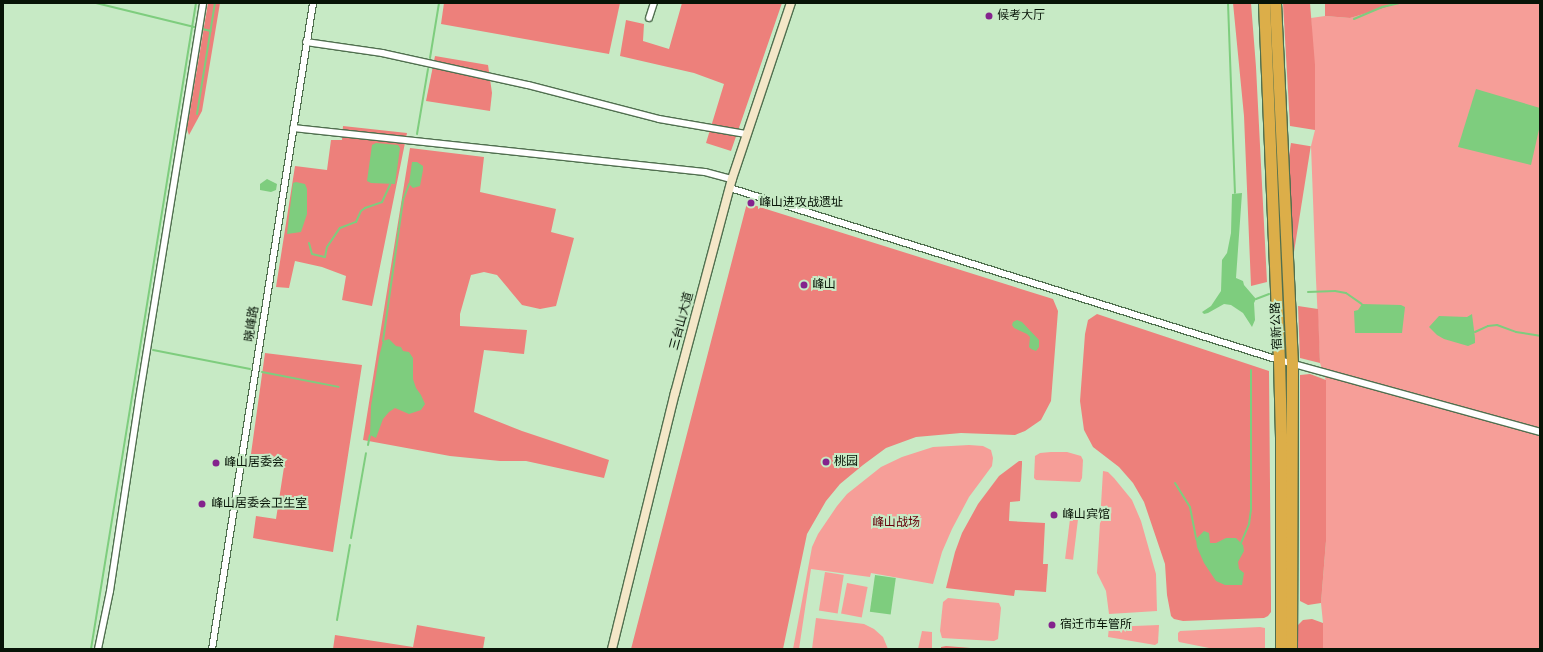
<!DOCTYPE html>
<html>
<head>
<meta charset="utf-8">
<style>
	body { margin:0 }
	#map { position:relative; width:1543px; height:652px; overflow:hidden; background:#c7eac5; font-family:Roboto,"Noto Sans SC",sans-serif }
	div>[style] { position:absolute }
	.green>* { inset:0; background:#f69e98; transform-origin:0 0 }
	.forest>* { inset:0; background:#ed807b; transform-origin:0 0 }
	.water>* { inset:0; background:#7ecd7e; transform-origin:0 0 }
	.stream>* { height:2px; margin:-1px; padding:0 1px; transform-origin:1px; border-radius:1px; background:#7ecd7e }
	.roads { filter:drop-shadow(1px 0 #506f4f) drop-shadow(-1px 0 #506f4f) drop-shadow(0 1px #506f4f) drop-shadow(0 -1px #506f4f) }
	.street>* { height:6px; margin:-3px; padding:0 3px; transform-origin:3px; border-radius:3px; background:#fff }
	.secondary>* { height:8px; margin:-4px; padding:0 4px; transform-origin:4px; border-radius:4px; background:#f4e7c8 }
	.highway>* { height:11px; margin:-5.5px; padding:0 5.5px; transform-origin:5.5px; border-radius:5.5px; background:#dcae49 }
	.dots>* { width:11px; height:11px; translate:-50% -50%; box-sizing:border-box; border:2px solid #c7eac5; border-radius:50% }
	span { translate:-50% -50%; white-space:nowrap; text-align:center; line-height:1.15; -webkit-text-stroke:4px #c7eac5; paint-order:stroke }
	.poi-label { font-size:12px; color:#071407 }
	.left { translate:0 -50%; text-align:left }
	.street-label { font-size:12px; color:#071407 }
	.park-label { font-size:12px; color:#66000c }
	.frame { position:absolute; inset:0; border:4px solid #071407; pointer-events:none }
</style>
</head>
<body>
<div id="map">
	<div class="green">
		<div style="clip-path:polygon(1401px 3px,1540px 3px,1540px 649px,1323px 649px,1323px 623px,1321px 603px,1326px 541px,1326px 381px,1320px 363px,1316px 280px,1311px 146px,1315px 130px,1311px 18px,1325px 16px,1350px 18px)"></div>
		<div style="clip-path:polygon(969px 445px,983px 446px,991px 450px,993px 458px,992px 466px,969px 497px,952px 529px,942px 552px,933px 584px,871px 573px,870px 577px,811px 569px,799px 649px,793px 649px,812px 547px,818px 534px,837px 506px,847px 494px,881px 467px,902px 457px,933px 447px)"></div>
		<div style="clip-path:polygon(1051px 452px,1067px 452px,1081px 456px,1083px 460px,1082px 478px,1080px 482px,1036px 480px,1034px 478px,1035px 456px,1040px 453px)"></div>
		<div style="clip-path:polygon(1103px 471px,1108px 472px,1114px 478px,1132px 500px,1141px 521px,1156px 574px,1157px 611px,1109px 614px,1106px 591px,1097px 573px)"></div>
		<div style="left:1070px;top:519px;width:8px;height:40px;rotate:7deg"></div>
		<div style="left:825px;top:572px;width:19px;height:39px;rotate:9deg"></div>
		<div style="left:847px;top:583px;width:21px;height:31px;rotate:11deg"></div>
		<div style="clip-path:polygon(948px 598px,999px 603px,1001px 608px,998px 639px,994px 641px,942px 638px,940px 631px,943px 602px)"></div>
		<div style="clip-path:polygon(816px 618px,864px 624px,874px 629px,883px 637px,888px 649px,812px 649px)"></div>
		<div style="clip-path:polygon(1159px 625px,1158px 643px,1155px 645px,1108px 637px,1109px 627px)"></div>
		<div style="clip-path:polygon(1260px 627px,1265px 628px,1265px 649px,1214px 649px,1179px 642px,1178px 640px,1178px 633px,1180px 631px)"></div>
		<div style="clip-path:polygon(922px 631px,932px 632px,932px 649px,918px 649px)"></div>
	</div>
	<div class="forest">
		<div style="clip-path:polygon(208px 3px,220px 3px,202px 111px,189px 135px,187px 129px)"></div>
		<div style="clip-path:polygon(444px 3px,620px 3px,609px 54px,441px 24px)"></div>
		<div style="clip-path:polygon(682px 3px,782px 3px,731px 151px,706px 143px,724px 84px,694px 73px,620px 56px,626px 20px,644px 24px,643px 41px,669px 49px)"></div>
		<div style="clip-path:polygon(1233px 3px,1251px 3px,1256px 67px,1267px 282px,1251px 286px,1244px 116px)"></div>
		<div style="clip-path:polygon(1283px 3px,1310px 3px,1315px 65px,1315px 130px,1290px 126px)"></div>
		<div style="clip-path:polygon(1325px 3px,1401px 3px,1350px 18px,1325px 16px)"></div>
		<div style="clip-path:polygon(435px 56px,488px 65px,492px 93px,490px 111px,426px 101px)"></div>
		<div style="clip-path:polygon(343px 126px,407px 133px,372px 306px,342px 300px,346px 276px,322px 267px,295px 261px,289px 288px,276px 287px,295px 166px,327px 170px,331px 140px,342px 140px)"></div>
		<div style="left:1291px;top:143px;width:20px;height:136px;rotate:9deg"></div>
		<div style="clip-path:polygon(410px 148px,484px 157px,480px 192px,556px 209px,551px 232px,574px 238px,556px 306px,540px 309px,522px 305px,497px 275px,484px 272px,471px 275px,460px 314px,460px 326px,527px 330px,524px 354px,484px 350px,474px 412px,522px 431px,609px 460px,604px 478px,526px 461px,500px 461px,450px 456px,363px 440px)"></div>
		<div style="clip-path:polygon(747px 203px,1053px 299px,1058px 311px,1051px 401px,1041px 420px,1025px 431px,1015px 435px,961px 433px,916px 437px,886px 448px,863px 465px,840px 484px,826px 501px,807px 534px,783px 649px,631px 649px)"></div>
		<div style="clip-path:polygon(1298px 306px,1318px 309px,1320px 363px,1300px 358px)"></div>
		<div style="clip-path:polygon(1097px 314px,1269px 371px,1271px 598px,1271px 612px,1268px 616px,1264px 618px,1183px 621px,1174px 619px,1171px 616px,1167px 595px,1165px 564px,1144px 502px,1133px 483px,1119px 467px,1093px 447px,1084px 430px,1080px 401px,1085px 334px,1088px 320px)"></div>
		<div style="clip-path:polygon(265px 353px,362px 365px,333px 552px,253px 538px,256px 516px,276px 519px,284px 467px,250px 461px)"></div>
		<div style="clip-path:polygon(1310px 374px,1326px 380px,1326px 541px,1321px 603px,1308px 605px,1300px 601px,1300px 375px)"></div>
		<div style="clip-path:polygon(1019px 461px,1022px 461px,1022px 464px,1020px 501px,1010px 502px,1009px 521px,1045px 523px,1043px 564px,1048px 564px,1046px 592px,1015px 590px,1014px 596px,946px 588px,955px 552px,962px 533px,978px 504px,999px 476px)"></div>
		<div style="clip-path:polygon(1312px 619px,1323px 623px,1323px 649px,1297px 649px,1298px 625px,1303px 620px)"></div>
		<div style="clip-path:polygon(417px 625px,485px 637px,483px 649px,333px 649px,335px 635px,413px 647px)"></div>
		<div style="clip-path:polygon(946px 646px,983px 649px,941px 649px,941px 647px)"></div>
	</div>
	<div class="water">
		<div style="clip-path:polygon(1476px 89px,1540px 108px,1540px 125px,1531px 165px,1458px 147px)"></div>
		<div style="clip-path:polygon(376px 143px,398px 145px,400px 148px,395px 184px,371px 183px,367px 181px,372px 145px)"></div>
		<div style="clip-path:polygon(412px 162px,417px 162px,423px 166px,423px 170px,420px 186px,413px 188px,409px 184px)"></div>
		<div style="clip-path:polygon(267px 179px,277px 184px,276px 190px,271px 192px,260px 190px,260px 184px)"></div>
		<div style="clip-path:polygon(296px 182px,305px 184px,307px 189px,307px 214px,301px 232px,287px 234px,293px 183px)"></div>
		<div style="clip-path:polygon(1242px 193px,1236px 278px,1243px 281px,1244px 285px,1256px 299px,1254px 303px,1255px 320px,1252px 327px,1243px 313px,1231px 305px,1224px 304px,1208px 313px,1204px 314px,1202px 312px,1211px 306px,1221px 291px,1222px 260px,1227px 253px,1231px 233px,1232px 194px)"></div>
		<div style="clip-path:polygon(1362px 304px,1401px 305px,1405px 307px,1402px 333px,1355px 333px,1354px 311px,1358px 310px)"></div>
		<div style="clip-path:polygon(1472px 314px,1475px 338px,1475px 343px,1468px 346px,1444px 339px,1437px 335px,1429px 327px,1439px 316px,1467px 317px)"></div>
		<div style="clip-path:polygon(1017px 320px,1022px 322px,1039px 340px,1039px 347px,1036px 351px,1031px 349px,1029px 347px,1030px 337px,1027px 334px,1014px 328px,1012px 325px,1013px 322px)"></div>
		<div style="clip-path:polygon(389px 339px,396px 346px,401px 347px,403px 351px,409px 352px,413px 358px,413px 379px,416px 388px,421px 395px,425px 404px,421px 410px,409px 414px,395px 408px,389px 412px,383px 419px,376px 438px,370px 435px,371px 406px,379px 357px,383px 341px)"></div>
		<div style="clip-path:polygon(1204px 531px,1209px 533px,1210px 543px,1216px 543px,1226px 538px,1236px 538px,1243px 545px,1244px 551px,1238px 562px,1239px 569px,1244px 573px,1242px 585px,1225px 585px,1216px 581px,1204px 563px,1197px 547px,1196px 539px)"></div>
		<div style="left:875px;top:575px;width:21px;height:37px;rotate:8deg"></div>
	</div>
	<div class="stream">
		<div style="left:96px;top:3px;width:118px;rotate:13.7deg"></div>
		<div style="left:1228px;top:3px;width:190px;rotate:87.9deg"></div>
		<div style="left:1354px;top:19px;width:30px;rotate:-23deg"></div>
		<div style="left:1382px;top:7px;width:17px;rotate:-13deg"></div>
		<div style="left:430px;top:58px;width:56px;rotate:-80.7deg"></div>
		<div style="left:197px;top:114px;width:112px;rotate:-80.8deg"></div>
		<div style="left:417px;top:134px;width:66px;rotate:-80.4deg"></div>
		<div style="left:309px;top:243px;width:11px;rotate:75deg"></div>
		<div style="left:312px;top:254px;width:13px;rotate:13deg"></div>
		<div style="left:325px;top:257px;width:10px;rotate:-79deg"></div>
		<div style="left:327px;top:247px;width:23px;rotate:-56deg"></div>
		<div style="left:340px;top:228px;width:17px;rotate:-21deg"></div>
		<div style="left:356px;top:222px;width:12px;rotate:-66deg"></div>
		<div style="left:361px;top:211px;width:5px;rotate:-37deg"></div>
		<div style="left:365px;top:208px;width:18px;rotate:-19deg"></div>
		<div style="left:382px;top:202px;width:19px;rotate:-65deg"></div>
		<div style="left:1308px;top:292px;width:27px;rotate:-2deg"></div>
		<div style="left:1335px;top:291px;width:11px;rotate:10deg"></div>
		<div style="left:1346px;top:293px;width:19px;rotate:35deg"></div>
		<div style="left:1256px;top:299px;width:14px;rotate:-21deg"></div>
		<div style="left:1475px;top:332px;width:14px;rotate:-25deg"></div>
		<div style="left:1488px;top:326px;width:9px;rotate:-6deg"></div>
		<div style="left:1497px;top:325px;width:20px;rotate:20deg"></div>
		<div style="left:1516px;top:332px;width:24px;rotate:9deg"></div>
		<div style="left:383px;top:341px;width:142px;rotate:-81.9deg"></div>
		<div style="left:403px;top:200px;width:17px;rotate:-69deg"></div>
		<div style="left:153px;top:350px;width:99px;rotate:11.1deg"></div>
		<div style="left:262px;top:372px;width:78px;rotate:11deg"></div>
		<div style="left:368px;top:445px;width:10px;rotate:-79deg"></div>
		<div style="left:1175px;top:483px;width:28px;rotate:58deg"></div>
		<div style="left:1190px;top:507px;width:33px;rotate:79deg"></div>
		<div style="left:351px;top:538px;width:86px;rotate:-80deg"></div>
		<div style="left:1241px;top:543px;width:21px;rotate:-67deg"></div>
		<div style="left:1249px;top:524px;width:15px;rotate:-82deg"></div>
		<div style="left:1251px;top:509px;width:139px;rotate:-90deg"></div>
		<div style="left:337px;top:620px;width:76px;rotate:-80.2deg"></div>
		<div style="left:91px;top:649px;width:654px;rotate:-80.77deg"></div>
	</div>
	<div class="roads">
		<div class="street">
			<div style="left:649px;top:18px;width:16px;rotate:-72deg"></div>
			<div style="left:306px;top:42px;width:77px;rotate:8.2deg"></div>
			<div style="left:382px;top:53px;width:149px;rotate:12.4deg"></div>
			<div style="left:528px;top:85px;width:135px;rotate:14.5deg"></div>
			<div style="left:659px;top:119px;width:88px;rotate:9.8deg"></div>
			<div style="left:293px;top:128px;width:414px;rotate:6.1deg"></div>
			<div style="left:705px;top:172px;width:28px;rotate:15deg"></div>
			<div style="left:730px;top:188px;width:575px;rotate:17.4deg"></div>
			<div style="left:1279px;top:360px;width:271px;rotate:15.4deg"></div>
			<div style="left:98px;top:649px;width:59px;rotate:-78.3deg"></div>
			<div style="left:110px;top:591px;width:194px;rotate:-81.4deg"></div>
			<div style="left:139px;top:399px;width:401px;rotate:-80.8deg"></div>
			<div style="left:212px;top:649px;width:654px;rotate:-81.11deg"></div>
		</div>
		<div class="secondary">
			<div style="left:612px;top:649px;width:264px;rotate:-76.2deg"></div>
			<div style="left:675px;top:393px;width:221px;rotate:-75.1deg"></div>
			<div style="left:732px;top:179px;width:186px;rotate:-71.5deg"></div>
		</div>
		<div class="highway">
			<div style="left:1264px;top:3px;width:357px;rotate:87.6deg"></div>
			<div style="left:1279px;top:360px;width:76px;rotate:88.5deg"></div>
			<div style="left:1281px;top:436px;width:213px;rotate:90deg"></div>
			<div style="left:1275px;top:3px;width:360px;rotate:87.3deg"></div>
			<div style="left:1292px;top:363px;width:286px;rotate:90.2deg"></div>
		</div>
	</div>
	<div class="dots">
		<div style="left:989px;top:16px;background:#84238d"></div>
		<div style="left:751px;top:203px;background:#84238d"></div>
		<div style="left:804px;top:285px;background:#84238d"></div>
		<div style="left:826px;top:462px;background:#84238d"></div>
		<div style="left:216px;top:463px;background:#84238d"></div>
		<div style="left:202px;top:504px;background:#84238d"></div>
		<div style="left:1054px;top:515px;background:#84238d"></div>
		<div style="left:1052px;top:625px;background:#84238d"></div>
	</div>
	<div class="poi-label">
		<span class="left" style="left:997px;top:16px">候考大厅</span>
		<span class="left" style="left:759px;top:203px">峰山进攻战遗址</span>
		<span class="left" style="left:812px;top:285px">峰山</span>
		<span class="left" style="left:834px;top:462px">桃园</span>
		<span class="left" style="left:224px;top:463px">峰山居委会</span>
		<span class="left" style="left:211px;top:504px">峰山居委会卫生室</span>
		<span class="left" style="left:1062px;top:515px">峰山宾馆</span>
		<span class="left" style="left:1060px;top:625px">宿迁市车管所</span>
	</div>
	<div class="street-label">
		<span style="left:682px;top:321px;rotate:-75deg">三台山大道</span>
		<span style="left:252px;top:324px;rotate:-81deg">晓峰路</span>
		<span style="left:1277px;top:326px;rotate:-93deg">宿新公路</span>
	</div>
	<div class="park-label">
		<span style="left:896px;top:523px">峰山战场</span>
	</div>
	<div class="frame"></div>
</div>
</body>
</html>
